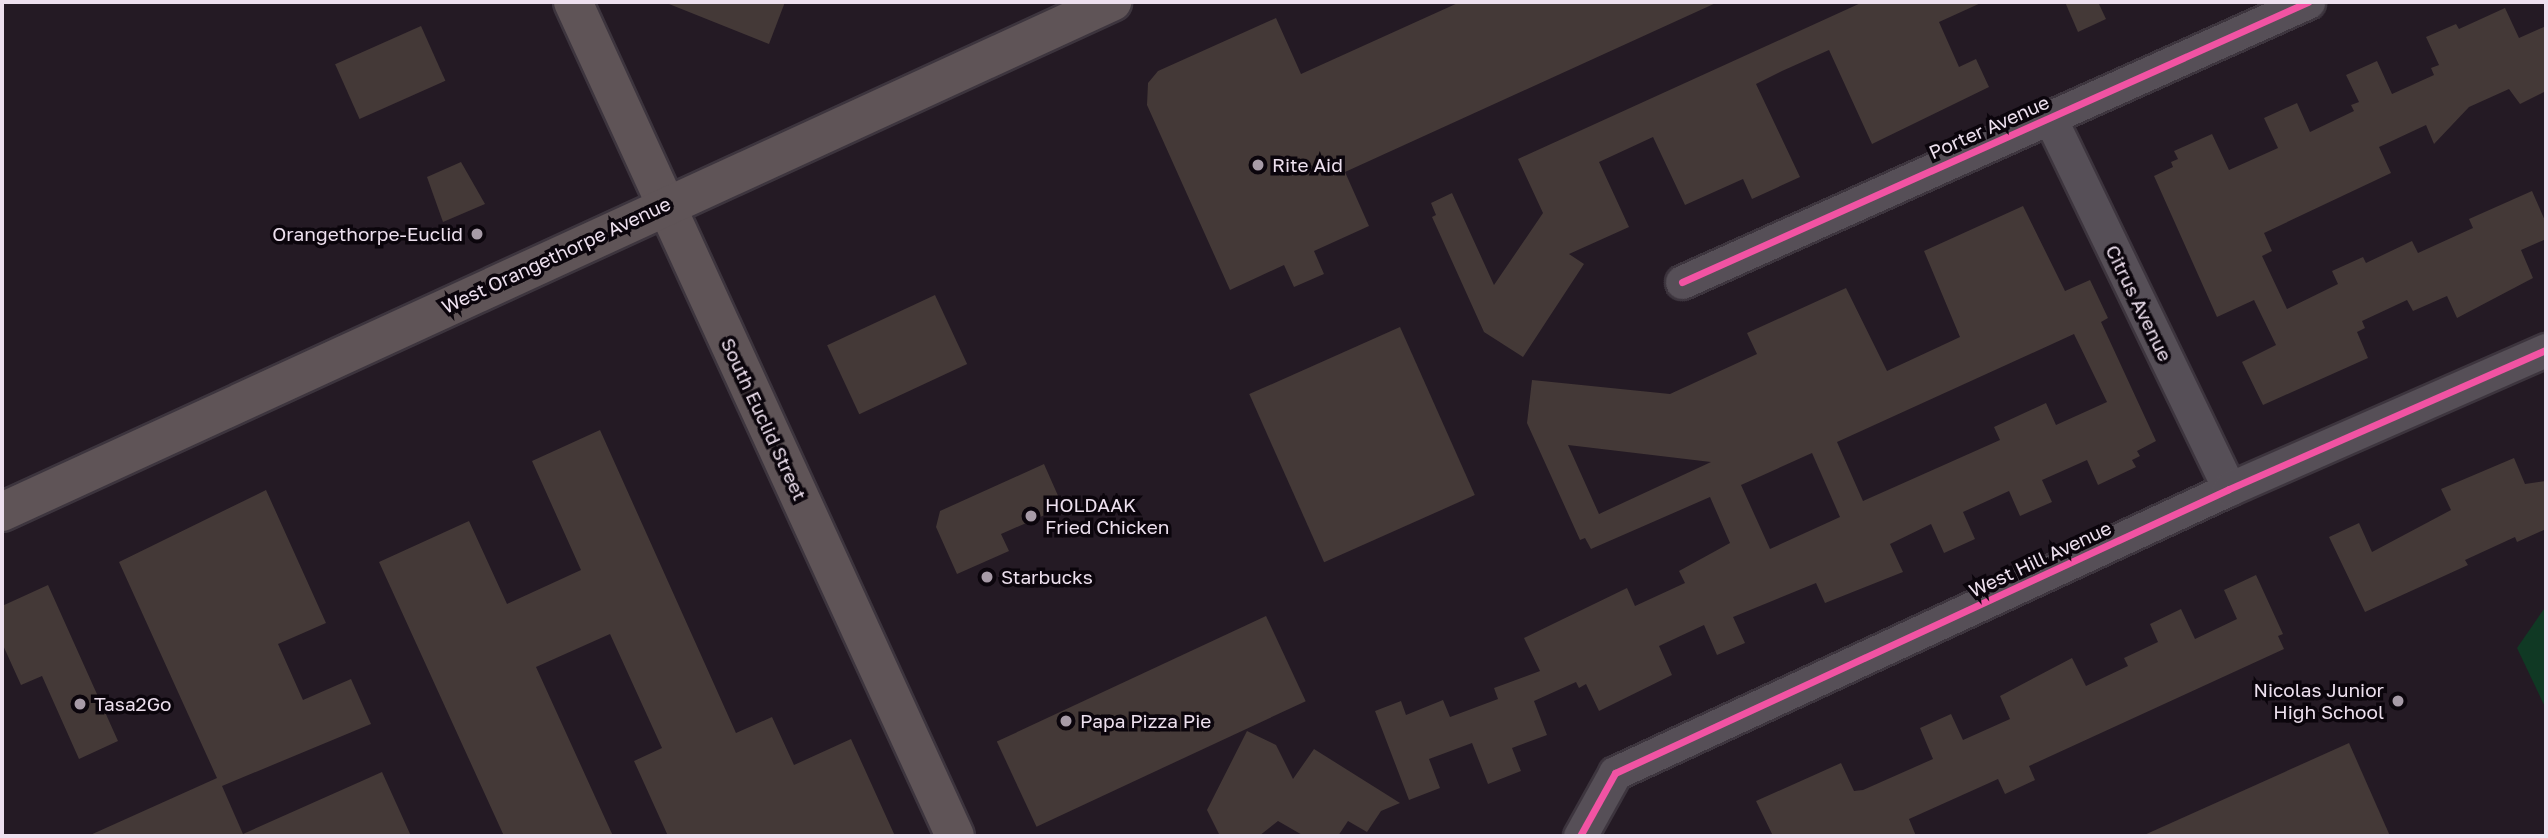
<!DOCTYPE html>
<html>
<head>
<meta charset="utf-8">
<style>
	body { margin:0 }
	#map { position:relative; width:2548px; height:838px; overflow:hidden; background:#241a24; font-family:"Golos Text",sans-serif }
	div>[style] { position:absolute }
	.green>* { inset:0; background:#103924 }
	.building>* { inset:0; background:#443937; transform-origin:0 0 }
	.roads { filter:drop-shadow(2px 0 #3d353e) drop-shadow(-2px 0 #3d353e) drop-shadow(0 2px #3d353e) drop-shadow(0 -2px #3d353e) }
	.minor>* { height:33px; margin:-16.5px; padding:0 16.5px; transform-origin:16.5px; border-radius:16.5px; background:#564f57 }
	.major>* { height:38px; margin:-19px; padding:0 19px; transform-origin:19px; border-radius:19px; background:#5f5457 }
	.cycleway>* { height:7px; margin:-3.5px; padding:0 3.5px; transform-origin:3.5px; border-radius:3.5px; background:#f153a3 }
	.dots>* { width:19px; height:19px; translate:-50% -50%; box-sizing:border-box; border:4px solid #0b050c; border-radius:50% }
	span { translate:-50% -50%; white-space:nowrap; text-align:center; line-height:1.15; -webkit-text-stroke:7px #0b050c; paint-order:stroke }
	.street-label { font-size:19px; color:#ede0ee }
	.poi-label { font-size:19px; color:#ede0ee }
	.left { translate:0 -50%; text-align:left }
	.right { translate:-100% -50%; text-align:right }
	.frame { position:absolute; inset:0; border:4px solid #ede0ee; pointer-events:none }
</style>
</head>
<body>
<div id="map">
	<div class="green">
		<div style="clip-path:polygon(2546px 606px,2546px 709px,2517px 648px)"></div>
	</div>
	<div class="building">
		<div style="clip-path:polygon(664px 2px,785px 2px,769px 44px)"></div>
		<div style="clip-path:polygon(1460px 2px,1718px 2px,1345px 172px,1369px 226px,1314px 251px,1324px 274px,1294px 287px,1284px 265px,1230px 290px,1147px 105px,1148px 83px,1158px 71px,1276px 18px,1301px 74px)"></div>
		<div style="clip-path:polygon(1863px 2px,1983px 2px,1939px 22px,1959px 67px,1976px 59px,1989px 87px,1872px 144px,1829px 50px,1782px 71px,1756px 84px,1800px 177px,1752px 199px,1743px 179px,1685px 205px,1653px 137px,1599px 162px,1629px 227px,1569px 254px,1584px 264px,1523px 357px,1484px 332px,1432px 217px,1436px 215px,1431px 203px,1452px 193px,1494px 285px,1543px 213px,1518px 159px)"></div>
		<div style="clip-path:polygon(2065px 2px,2098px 2px,2106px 19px,2078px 32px)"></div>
		<div style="clip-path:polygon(2505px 8px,2519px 38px,2546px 26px,2546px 91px,2520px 104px,2509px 89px,2469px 107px,2434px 144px,2426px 125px,2379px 147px,2391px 173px,2264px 233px,2272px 251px,2262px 256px,2287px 309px,2338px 284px,2332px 271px,2363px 257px,2366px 263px,2412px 241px,2418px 253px,2473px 228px,2469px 219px,2532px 191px,2546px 223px,2546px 239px,2521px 250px,2533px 278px,2457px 318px,2447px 296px,2413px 311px,2407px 300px,2362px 321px,2365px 328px,2357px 332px,2368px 358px,2263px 405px,2242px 362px,2276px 345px,2254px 300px,2217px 317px,2154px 176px,2173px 167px,2171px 162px,2178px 159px,2174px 151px,2212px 134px,2229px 170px,2278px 148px,2264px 118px,2297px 103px,2310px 132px,2354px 111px,2351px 105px,2359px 102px,2346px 75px,2377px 61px,2392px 94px,2434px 75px,2431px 68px,2439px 65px,2426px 37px,2456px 24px,2459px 29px)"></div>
		<div style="left:421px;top:26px;width:60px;height:94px;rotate:66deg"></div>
		<div style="clip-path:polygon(461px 162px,485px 204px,443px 222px,427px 177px)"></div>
		<div style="clip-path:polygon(evenodd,2023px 206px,2065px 291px,2090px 280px,2108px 318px,2101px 322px,2156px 441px,2137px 451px,2140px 456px,2132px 460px,2136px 467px,2098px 485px,2087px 460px,2042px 480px,2052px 502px,2020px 516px,2009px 491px,1963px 512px,1975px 539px,1944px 553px,1931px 524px,1890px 544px,1903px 572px,1825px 603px,1816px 583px,1733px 617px,1745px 643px,1717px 655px,1704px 625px,1659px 646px,1672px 675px,1599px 711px,1586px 684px,1579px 688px,1576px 682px,1534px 701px,1547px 735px,1512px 748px,1521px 771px,1488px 784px,1472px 743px,1429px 759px,1440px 788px,1409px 800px,1375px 711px,1401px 701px,1406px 715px,1443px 700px,1450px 717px,1498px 699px,1494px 688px,1540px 671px,1524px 638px,1627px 588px,1635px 606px,1685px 583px,1679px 571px,1730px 543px,1710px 497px,1591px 549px,1585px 538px,1580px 540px,1527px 423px,1532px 380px,1670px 394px,1757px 354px,1747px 333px,1846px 288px,1887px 371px,1960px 337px,1924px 251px,2023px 206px,2074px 334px,2107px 402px,2056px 425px,2046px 403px,1994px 427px,2000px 440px,1863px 501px,1837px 442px,2074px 334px,2023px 206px,1568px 445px,1711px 462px,1599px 514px,1568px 445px,2023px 206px,1812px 453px,1840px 517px,1770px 549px,1741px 485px,1812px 453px)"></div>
		<div style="left:935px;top:295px;width:76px;height:119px;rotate:65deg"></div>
		<div style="left:1400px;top:327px;width:184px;height:165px;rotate:66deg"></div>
		<div style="clip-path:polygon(600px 430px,736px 733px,772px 717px,794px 765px,851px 739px,895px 836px,668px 836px,634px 761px,662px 748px,610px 634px,536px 667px,613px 836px,504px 836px,379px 562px,469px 521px,507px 604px,581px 570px,532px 461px)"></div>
		<div style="clip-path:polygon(2514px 458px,2525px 484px,2546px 481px,2546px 529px,2517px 542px,2515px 537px,2465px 560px,2468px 565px,2365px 612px,2329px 537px,2359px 523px,2372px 552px,2451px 510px,2441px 489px)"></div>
		<div style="clip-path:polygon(1044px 464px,1063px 507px,1001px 534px,1009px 551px,957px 574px,936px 527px,940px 511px)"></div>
		<div style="clip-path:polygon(266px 490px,326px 623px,278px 644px,303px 700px,351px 679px,371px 724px,222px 786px,243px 834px,382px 772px,411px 836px,88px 836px,217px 778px,119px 562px)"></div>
		<div style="clip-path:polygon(2256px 575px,2283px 634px,2278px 636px,2284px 649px,2029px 766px,2035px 780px,2005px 794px,1998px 779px,1909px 819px,1916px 836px,1773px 836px,1756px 801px,1841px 763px,1854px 791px,1863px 790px,1933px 759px,1920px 728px,1951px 714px,1963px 740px,2010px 719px,2000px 696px,2072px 658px,2086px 686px,2128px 666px,2124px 658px,2158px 642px,2150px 624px,2181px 609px,2195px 639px,2237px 619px,2224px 590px)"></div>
		<div style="clip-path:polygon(48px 585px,118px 741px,79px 759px,42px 676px,21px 685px,2px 643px,2px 606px)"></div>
		<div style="left:1266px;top:616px;width:94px;height:297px;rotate:65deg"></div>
		<div style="clip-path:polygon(1247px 731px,1276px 745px,1293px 779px,1314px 749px,1400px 803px,1381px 811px,1367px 832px,1348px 821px,1338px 836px,1304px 836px,1278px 821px,1259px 836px,1220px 836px,1207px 810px)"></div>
		<div style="clip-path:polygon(2349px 743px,2390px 836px,2142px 836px)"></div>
	</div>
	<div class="roads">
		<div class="minor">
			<div style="left:2050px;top:118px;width:412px;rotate:64.2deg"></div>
			<div style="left:1682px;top:282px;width:686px;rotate:-24.1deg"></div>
			<div style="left:1580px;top:836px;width:72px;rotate:-60.9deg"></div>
			<div style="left:1615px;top:773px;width:676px;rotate:-24.82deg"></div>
			<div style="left:2229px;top:489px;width:346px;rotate:-23.7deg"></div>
		</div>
		<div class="major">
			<div style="left:573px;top:2px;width:917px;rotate:65.39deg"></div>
			<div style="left:2px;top:512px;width:1222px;rotate:-24.68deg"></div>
		</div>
	</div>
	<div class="cycleway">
		<div style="left:1682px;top:282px;width:686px;rotate:-24.1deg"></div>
		<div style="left:1580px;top:836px;width:72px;rotate:-60.9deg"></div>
		<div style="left:1615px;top:773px;width:676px;rotate:-24.82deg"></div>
		<div style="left:2229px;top:489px;width:346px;rotate:-23.7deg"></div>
	</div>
	<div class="dots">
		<div style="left:1258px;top:165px;background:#a79ba7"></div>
		<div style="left:477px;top:234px;background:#a79ba7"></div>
		<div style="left:1031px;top:516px;background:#a79ba7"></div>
		<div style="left:987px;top:577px;background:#a79ba7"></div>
		<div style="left:2398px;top:701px;background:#a79ba7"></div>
		<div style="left:80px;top:704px;background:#a79ba7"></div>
		<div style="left:1066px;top:721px;background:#a79ba7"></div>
	</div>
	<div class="street-label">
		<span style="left:1989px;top:127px;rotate:-24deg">Porter Avenue</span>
		<span style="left:556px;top:255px;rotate:-25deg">West Orangethorpe Avenue</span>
		<span style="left:2139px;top:303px;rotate:64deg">Citrus Avenue</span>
		<span style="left:764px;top:419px;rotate:65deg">South Euclid Street</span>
		<span style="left:2040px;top:559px;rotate:-25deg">West Hill Avenue</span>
	</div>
	<div class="poi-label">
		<span class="left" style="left:1272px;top:165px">Rite Aid</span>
		<span class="right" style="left:463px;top:234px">Orangethorpe-Euclid</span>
		<span class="left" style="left:1045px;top:516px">HOLDAAK<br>Fried Chicken</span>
		<span class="left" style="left:1001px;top:577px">Starbucks</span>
		<span class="right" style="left:2384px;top:701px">Nicolas Junior<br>High School</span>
		<span class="left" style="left:94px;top:704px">Tasa2Go</span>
		<span class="left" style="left:1080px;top:721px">Papa Pizza Pie</span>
	</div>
	<div class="frame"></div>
</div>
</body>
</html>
